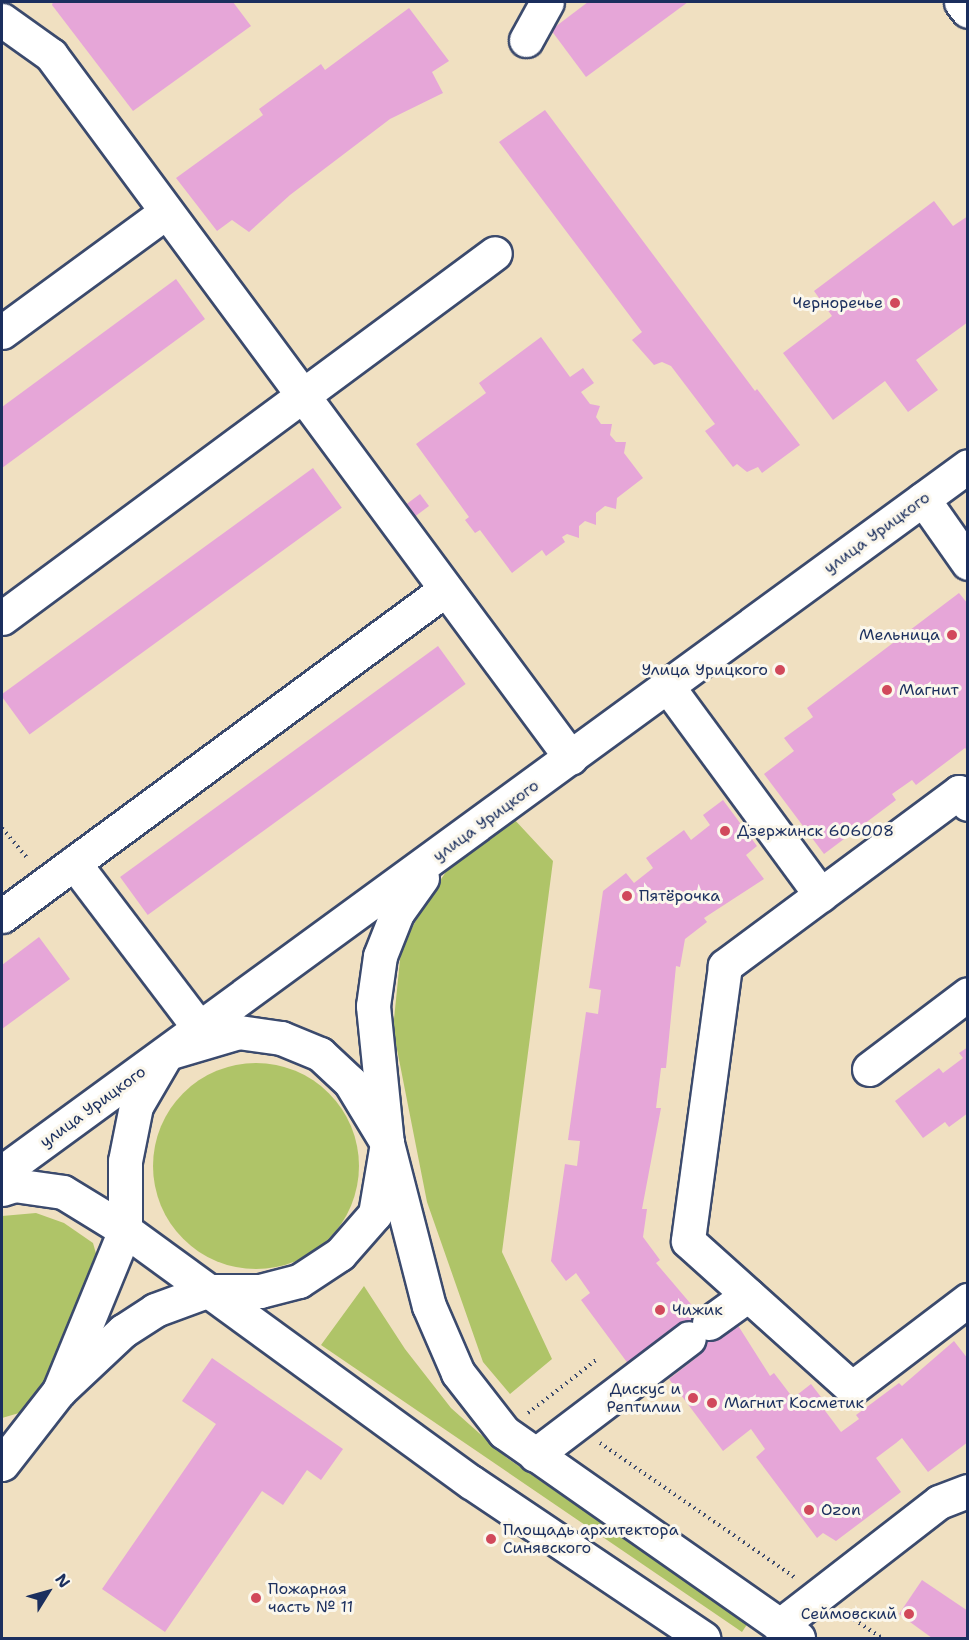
<!DOCTYPE html>
<html>
<head>
<meta charset="utf-8">
<style>
	body { margin:0 }
	#map { position:relative; width:969px; height:1640px; overflow:hidden; background:#f0e0c1; font-family:"Shantell Sans",sans-serif }
	div>[style] { position:absolute }
	.green>* { inset:0; background:#afc468 }
	.round { border-radius:50% }
	.building>* { inset:0; background:#e6a6d8; transform-origin:0 0 }
	.path>* { height:4px; margin-top:-2px; transform-origin:0; background:repeating-linear-gradient(90deg,#3b4a6d 0 1.5px,transparent 0 6px) }
	.roads { filter:drop-shadow(2px 0 #3b4a6d) drop-shadow(-2px 0 #3b4a6d) drop-shadow(0 2px #3b4a6d) drop-shadow(0 -2px #3b4a6d) }
	.minor>* { height:33px; margin:-16.5px; padding:0 16.5px; transform-origin:16.5px; border-radius:16.5px; background:#fff }
	.dots>* { width:16px; height:16px; translate:-50% -50%; box-sizing:border-box; border:3px solid #fbf7ec; border-radius:50% }
	span { translate:-50% -50%; white-space:nowrap; text-align:center; line-height:1.15; -webkit-text-stroke:6px #fbf7ec; paint-order:stroke }
	.poi-label { font-size:16px; color:#1b2f5e }
	.right { translate:-100% -50%; text-align:right }
	.left { translate:0 -50%; text-align:left }
	.street-label { font-size:16px; color:#1b2f5e }
	.frame { position:absolute; inset:0; border:3px solid #1b2f5e; pointer-events:none }
	.north { position:absolute; left:18px; top:1562px; width:60px; height:60px; -webkit-text-stroke:4px #fbf7ec; paint-order:stroke; rotate:53deg; font-size:16px; font-weight:700; line-height:24px; text-align:center; color:#1b2f5e }
	.north::after { content:''; display:block; margin:auto; width:21px; height:27px; background:#1b2f5e; clip-path:polygon(50% 0,100% 100%,50% 72%,0 100%) }
</style>
</head>
<body>
<div id="map">
	<div class="green">
		<div style="clip-path:polygon(513px 818px,553px 861px,502px 1252px,552px 1359px,510px 1394px,483px 1362px,427px 1202px,393px 1029px,401px 950px,424px 904px,450px 866px)"></div>
		<div class="round" style="left:153px;top:1063px;width:206px;height:206px"></div>
		<div style="clip-path:polygon(36px 1213px,64px 1223px,93px 1243px,97px 1257px,44px 1387px,19px 1413px,2px 1418px,2px 1216px)"></div>
		<div style="clip-path:polygon(364px 1286px,405px 1349px,451px 1408px,507px 1458px,748px 1623px,742px 1632px,321px 1345px)"></div>
	</div>
	<div class="building">
		<div style="clip-path:polygon(53px 2px,233px 2px,251px 26px,133px 111px,52px 5px)"></div>
		<div style="clip-path:polygon(588px 2px,688px 2px,586px 77px,551px 30px)"></div>
		<div style="clip-path:polygon(409px 8px,449px 61px,432px 72px,443px 93px,390px 119px,290px 195px,249px 232px,232px 220px,217px 231px,176px 178px,263px 115px,259px 109px,321px 64px,325px 70px)"></div>
		<div style="clip-path:polygon(545px 110px,755px 391px,757px 389px,800px 445px,762px 473px,758px 467px,747px 472px,737px 464px,733px 467px,705px 431px,715px 424px,671px 366px,662px 362px,654px 365px,632px 340px,642px 332px,499px 142px)"></div>
		<div style="clip-path:polygon(934px 201px,953px 226px,968px 216px,968px 322px,916px 360px,938px 390px,908px 412px,885px 381px,833px 420px,783px 353px,832px 316px,814px 291px)"></div>
		<div style="clip-path:polygon(176px 279px,205px 319px,2px 468px,2px 407px)"></div>
		<div style="clip-path:polygon(541px 337px,570px 377px,583px 368px,594px 383px,581px 392px,590px 404px,600px 406px,596px 417px,601px 424px,612px 424px,610px 435px,616px 442px,626px 442px,624px 453px,643px 478px,617px 498px,616px 509px,605px 506px,596px 513px,596px 525px,585px 521px,579px 526px,579px 538px,567px 534px,562px 537px,565px 542px,546px 556px,542px 550px,512px 573px,480px 530px,475px 533px,465px 520px,469px 517px,416px 444px,486px 393px,479px 383px)"></div>
		<div style="left:313px;top:468px;width:49px;height:386px;rotate:54deg"></div>
		<div style="left:420px;top:494px;width:15px;height:23px;rotate:53deg"></div>
		<div style="clip-path:polygon(959px 593px,968px 604px,968px 751px,965px 748px,916px 785px,912px 780px,892px 794px,896px 800px,824px 854px,764px 774px,794px 751px,784px 738px,813px 717px,807px 708px)"></div>
		<div style="left:438px;top:646px;width:47px;height:393px;rotate:54deg"></div>
		<div style="clip-path:polygon(723px 800px,757px 846px,746px 855px,764px 879px,704px 918px,707px 922px,685px 939px,680px 967px,676px 966px,666px 1068px,661px 1068px,656px 1108px,661px 1108px,642px 1209px,647px 1209px,643px 1237px,660px 1260px,656px 1263px,713px 1330px,732px 1316px,770px 1376px,774px 1373px,793px 1398px,811px 1384px,821px 1397px,817px 1400px,841px 1432px,859px 1419px,856px 1415px,899px 1383px,902px 1386px,954px 1341px,968px 1359px,968px 1442px,928px 1472px,902px 1438px,896px 1443px,876px 1458px,901px 1492px,836px 1541px,823px 1533px,817px 1538px,756px 1457px,765px 1449px,751px 1429px,723px 1451px,669px 1379px,701px 1354px,684px 1331px,629px 1365px,581px 1300px,590px 1293px,576px 1273px,566px 1281px,551px 1261px,565px 1164px,577px 1166px,580px 1141px,568px 1140px,586px 1012px,598px 1014px,601px 990px,589px 988px,603px 891px,626px 873px,634px 883px,653px 868px,646px 858px,684px 830px,691px 840px,710px 825px,703px 815px)"></div>
		<div style="clip-path:polygon(39px 937px,70px 979px,2px 1029px,2px 965px)"></div>
		<div style="clip-path:polygon(968px 1047px,968px 1113px,949px 1127px,945px 1122px,923px 1138px,895px 1101px,939px 1068px,943px 1073px,963px 1058px,959px 1053px)"></div>
		<div style="clip-path:polygon(212px 1358px,343px 1449px,321px 1480px,307px 1470px,283px 1505px,262px 1491px,165px 1632px,102px 1589px,216px 1424px,182px 1401px)"></div>
		<div style="clip-path:polygon(922px 1580px,968px 1611px,968px 1638px,932px 1638px,899px 1614px)"></div>
	</div>
	<div class="path">
		<div style="left:2px;top:828px;width:40px;rotate:50deg"></div>
		<div style="left:528px;top:1413px;width:86px;rotate:-37.9deg"></div>
		<div style="left:600px;top:1443px;width:236px;rotate:34.6deg"></div>
		<div style="left:844px;top:1613px;width:45px;rotate:33.3deg"></div>
	</div>
	<div class="roads">
		<div class="minor">
			<div style="left:961px;top:2px;width:11px;rotate:52deg"></div>
			<div style="left:2px;top:20px;width:60px;rotate:35.5deg"></div>
			<div style="left:51px;top:55px;width:874px;rotate:53.51deg"></div>
			<div style="left:526px;top:40px;width:43px;rotate:-61.1deg"></div>
			<div style="left:2px;top:332px;width:203px;rotate:-36.2deg"></div>
			<div style="left:923px;top:499px;width:78px;rotate:54.9deg"></div>
			<div style="left:2px;top:618px;width:613px;rotate:-36.51deg"></div>
			<div style="left:668px;top:687px;width:258px;rotate:53.7deg"></div>
			<div style="left:968px;top:804px;width:15px;rotate:-127deg"></div>
			<div style="left:959px;top:792px;width:292px;rotate:143.4deg"></div>
			<div style="left:725px;top:966px;width:277px;rotate:97.7deg"></div>
			<div style="left:688px;top:1241px;width:220px;rotate:41.9deg"></div>
			<div style="left:852px;top:1388px;width:146px;rotate:-37.2deg"></div>
			<div style="left:74px;top:863px;width:208px;rotate:52.8deg"></div>
			<div style="left:422px;top:878px;width:43px;rotate:125.5deg"></div>
			<div style="left:397px;top:913px;width:46px;rotate:111.6deg"></div>
			<div style="left:380px;top:956px;width:50px;rotate:98deg"></div>
			<div style="left:373px;top:1006px;width:138px;rotate:84.2deg"></div>
			<div style="left:387px;top:1143px;width:168px;rotate:75.6deg"></div>
			<div style="left:429px;top:1306px;width:73px;rotate:66.6deg"></div>
			<div style="left:458px;top:1373px;width:75px;rotate:52.1deg"></div>
			<div style="left:504px;top:1432px;width:359px;rotate:35deg"></div>
			<div style="left:2px;top:916px;width:551px;rotate:-36.37deg"></div>
			<div style="left:869px;top:1069px;width:124px;rotate:-37.1deg"></div>
			<div style="left:2px;top:1172px;width:1196px;rotate:-36.16deg"></div>
			<div style="left:2px;top:1189px;width:13px;rotate:-18deg"></div>
			<div style="left:14px;top:1185px;width:49px;rotate:8.1deg"></div>
			<div style="left:63px;top:1192px;width:73px;rotate:31.5deg"></div>
			<div style="left:125px;top:1230px;width:428px;rotate:36.1deg"></div>
			<div style="left:471px;top:1482px;width:280px;rotate:33.9deg"></div>
			<div style="left:709px;top:1323px;width:48px;rotate:-35.7deg"></div>
			<div style="left:535px;top:1455px;width:193px;rotate:-37.2deg"></div>
			<div style="left:2px;top:1464px;width:93px;rotate:-52deg"></div>
			<div style="left:59px;top:1391px;width:88px;rotate:-43.2deg"></div>
			<div style="left:123px;top:1331px;width:38px;rotate:-33deg"></div>
			<div style="left:155px;top:1310px;width:55px;rotate:-20.1deg"></div>
			<div style="left:207px;top:1291px;width:53px"></div>
			<div style="left:260px;top:1291px;width:40px;rotate:-14.4deg"></div>
			<div style="left:299px;top:1281px;width:49px;rotate:-33.4deg"></div>
			<div style="left:340px;top:1254px;width:53px;rotate:-48.8deg"></div>
			<div style="left:375px;top:1214px;width:72px;rotate:-80.4deg"></div>
			<div style="left:387px;top:1143px;width:71px;rotate:-121.2deg"></div>
			<div style="left:350px;top:1082px;width:41px;rotate:-137deg"></div>
			<div style="left:320px;top:1054px;width:42px;rotate:-157.7deg"></div>
			<div style="left:281px;top:1038px;width:42px;rotate:-171.9deg"></div>
			<div style="left:239px;top:1032px;width:75px;rotate:163.7deg"></div>
			<div style="left:167px;top:1053px;width:61px;rotate:120.3deg"></div>
			<div style="left:136px;top:1106px;width:56px;rotate:101.3deg"></div>
			<div style="left:125px;top:1161px;width:69px;rotate:90deg"></div>
			<div style="left:125px;top:1230px;width:174px;rotate:112.3deg"></div>
			<div style="left:779px;top:1626px;width:202px;rotate:-37.8deg"></div>
			<div style="left:939px;top:1502px;width:31px;rotate:-21deg"></div>
		</div>
	</div>
	<div class="dots">
		<div style="left:895px;top:303px;background:#d1495b"></div>
		<div style="left:952px;top:635px;background:#d1495b"></div>
		<div style="left:780px;top:670px;background:#d1495b"></div>
		<div style="left:887px;top:690px;background:#d1495b"></div>
		<div style="left:725px;top:831px;background:#d1495b"></div>
		<div style="left:627px;top:896px;background:#d1495b"></div>
		<div style="left:660px;top:1310px;background:#d1495b"></div>
		<div style="left:693px;top:1398px;background:#d1495b"></div>
		<div style="left:712px;top:1403px;background:#d1495b"></div>
		<div style="left:809px;top:1510px;background:#d1495b"></div>
		<div style="left:491px;top:1539px;background:#d1495b"></div>
		<div style="left:256px;top:1598px;background:#d1495b"></div>
		<div style="left:909px;top:1614px;background:#d1495b"></div>
	</div>
	<div class="poi-label">
		<span class="right" style="left:883px;top:303px">Черноречье</span>
		<span class="right" style="left:940px;top:635px">Мельница</span>
		<span class="right" style="left:768px;top:670px">Улица Урицкого</span>
		<span class="left" style="left:899px;top:690px">Магнит</span>
		<span class="left" style="left:737px;top:831px">Дзержинск 606008</span>
		<span class="left" style="left:639px;top:896px">Пятёрочка</span>
		<span class="left" style="left:672px;top:1310px">Чижик</span>
		<span class="right" style="left:681px;top:1398px">Дискус и<br>Рептилии</span>
		<span class="left" style="left:724px;top:1403px">Магнит Косметик</span>
		<span class="left" style="left:821px;top:1510px">Ozon</span>
		<span class="left" style="left:503px;top:1539px">Площадь архитектора<br>Синявского</span>
		<span class="left" style="left:268px;top:1598px">Пожарная<br>часть № 11</span>
		<span class="right" style="left:897px;top:1614px">Сеймовский</span>
	</div>
	<div class="street-label">
		<span style="left:877px;top:533px;rotate:-36deg">улица Урицкого</span>
		<span style="left:486px;top:821px;rotate:-36deg">улица Урицкого</span>
		<span style="left:93px;top:1107px;rotate:-36deg">улица Урицкого</span>
	</div>
	<div class="frame"></div>
	<div class="north">N</div>
</div>
</body>
</html>
